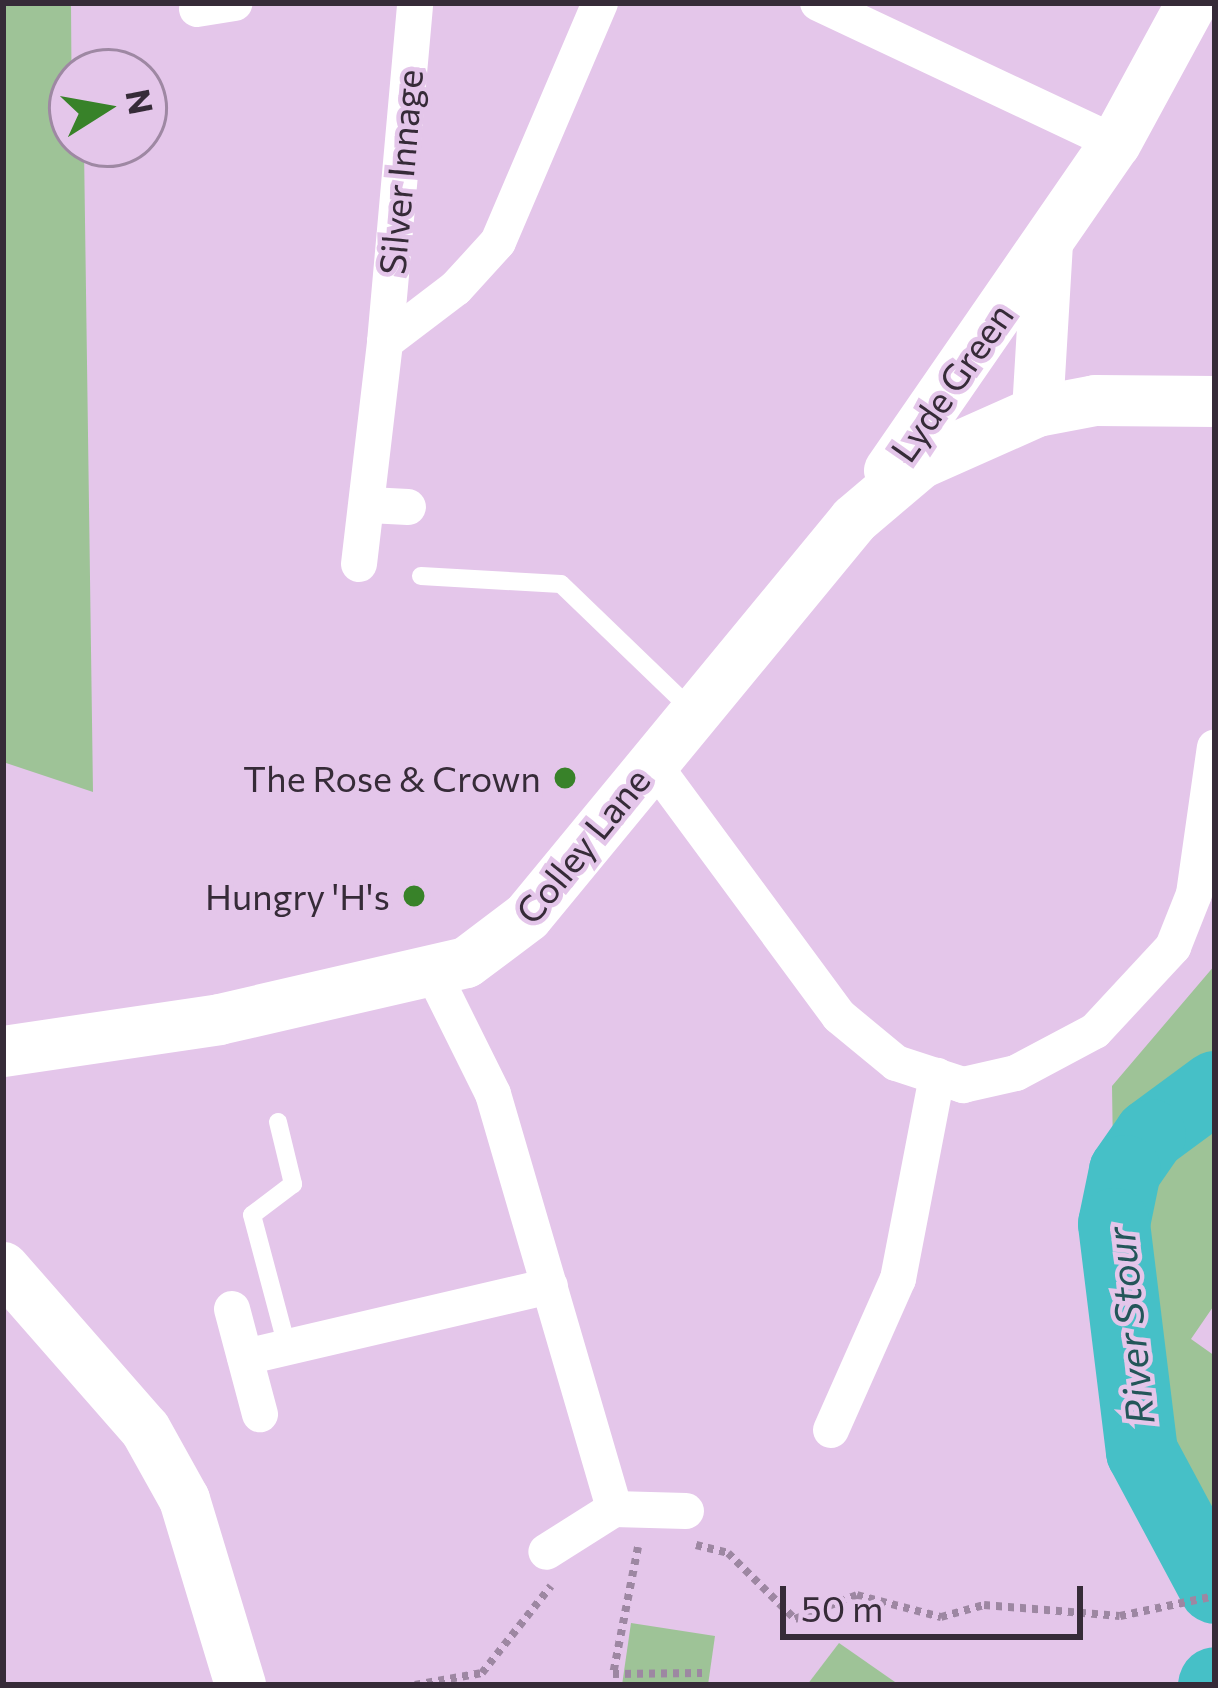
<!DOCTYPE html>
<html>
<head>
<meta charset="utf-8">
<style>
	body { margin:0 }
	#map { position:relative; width:1218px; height:1688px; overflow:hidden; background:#e4c6ea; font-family:Commissioner,sans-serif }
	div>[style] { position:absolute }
	.green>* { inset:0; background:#9ec397 }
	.river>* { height:72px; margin:-36px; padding:0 36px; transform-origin:36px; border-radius:36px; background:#46c0c7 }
	.path>* { height:8px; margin-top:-4px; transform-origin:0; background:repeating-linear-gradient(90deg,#9d87a2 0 6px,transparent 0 12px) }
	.lane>* { height:18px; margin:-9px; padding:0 9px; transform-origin:9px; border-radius:9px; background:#fff }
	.street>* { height:36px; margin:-18px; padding:0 18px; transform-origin:18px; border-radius:18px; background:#fff }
	.secondary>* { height:51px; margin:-25.5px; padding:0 25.5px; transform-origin:25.5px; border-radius:25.5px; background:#fff }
	.dots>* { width:33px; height:33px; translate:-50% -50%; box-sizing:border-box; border:6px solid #e4c6ea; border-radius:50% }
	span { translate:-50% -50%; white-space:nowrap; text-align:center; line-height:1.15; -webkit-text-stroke:9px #e4c6ea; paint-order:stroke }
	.street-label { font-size:36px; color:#362b38 }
	.poi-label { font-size:36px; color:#362b38 }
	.right { translate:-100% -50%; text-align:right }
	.water-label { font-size:39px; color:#235659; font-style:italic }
	.frame { position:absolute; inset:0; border:6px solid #362b38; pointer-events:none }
	.north { position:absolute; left:48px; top:48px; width:120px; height:120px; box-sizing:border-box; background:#e4c6ea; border:3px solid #9e88a3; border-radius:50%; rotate:79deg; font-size:33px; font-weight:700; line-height:48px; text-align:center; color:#362b38 }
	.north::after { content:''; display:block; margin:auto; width:42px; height:54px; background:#388229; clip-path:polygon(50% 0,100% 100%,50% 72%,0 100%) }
	.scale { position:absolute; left:780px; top:1586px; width:303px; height:54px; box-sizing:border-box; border:6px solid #362b38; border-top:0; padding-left:15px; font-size:36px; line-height:42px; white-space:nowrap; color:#362b38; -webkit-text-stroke:9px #e4c6ea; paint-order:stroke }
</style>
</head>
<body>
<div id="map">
	<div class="green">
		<div style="clip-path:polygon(3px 3px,71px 3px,72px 144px,84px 148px,93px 792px,3px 762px)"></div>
		<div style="clip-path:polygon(1215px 965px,1215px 1304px,1191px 1339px,1215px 1356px,1215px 1588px,1142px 1452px,1114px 1224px,1112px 1086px)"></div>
		<div style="clip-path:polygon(631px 1623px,715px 1636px,708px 1685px,622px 1685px)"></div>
		<div style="clip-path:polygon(839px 1643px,895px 1682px,896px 1685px,807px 1685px)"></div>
	</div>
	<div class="river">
		<div style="left:1215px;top:1087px;width:81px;rotate:143.6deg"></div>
		<div style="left:1150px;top:1135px;width:44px;rotate:124.8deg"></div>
		<div style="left:1125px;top:1171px;width:54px;rotate:101.7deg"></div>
		<div style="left:1114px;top:1224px;width:230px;rotate:83deg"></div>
		<div style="left:1142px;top:1452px;width:154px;rotate:61.8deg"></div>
		<div style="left:1214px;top:1685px;width:2px;rotate:-63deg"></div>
	</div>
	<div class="path">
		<div style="left:696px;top:1545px;width:33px;rotate:14deg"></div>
		<div style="left:728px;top:1553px;width:94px;rotate:44.6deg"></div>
		<div style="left:795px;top:1619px;width:66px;rotate:-21.2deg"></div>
		<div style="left:857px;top:1595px;width:87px;rotate:14.7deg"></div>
		<div style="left:941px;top:1617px;width:45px;rotate:-15.6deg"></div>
		<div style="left:984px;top:1605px;width:136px;rotate:4.6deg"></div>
		<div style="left:1120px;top:1616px;width:97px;rotate:-11.9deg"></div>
		<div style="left:638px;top:1547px;width:129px;rotate:101.1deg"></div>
		<div style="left:613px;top:1674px;width:89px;rotate:-0.6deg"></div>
		<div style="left:415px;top:1685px;width:68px;rotate:-10.2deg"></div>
		<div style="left:482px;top:1673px;width:111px;rotate:-51.6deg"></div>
	</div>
	<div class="lane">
		<div style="left:421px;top:576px;width:140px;rotate:3.3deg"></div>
		<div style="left:561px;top:584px;width:183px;rotate:43.9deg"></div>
		<div style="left:278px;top:1122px;width:64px;rotate:76.4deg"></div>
		<div style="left:293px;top:1184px;width:51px;rotate:142.9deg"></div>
		<div style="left:252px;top:1215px;width:137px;rotate:75.1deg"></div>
	</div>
	<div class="street">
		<div style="left:818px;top:3px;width:328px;rotate:25.2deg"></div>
		<div style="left:197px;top:9px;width:38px;rotate:-9deg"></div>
		<div style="left:385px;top:342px;width:340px;rotate:-84.9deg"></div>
		<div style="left:369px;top:505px;width:39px;rotate:3deg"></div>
		<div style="left:359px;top:564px;width:224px;rotate:-83.3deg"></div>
		<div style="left:385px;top:342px;width:89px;rotate:-37.3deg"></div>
		<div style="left:456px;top:288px;width:62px;rotate:-47.6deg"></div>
		<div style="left:498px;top:242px;width:260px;rotate:-66.9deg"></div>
		<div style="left:651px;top:761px;width:317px;rotate:53.6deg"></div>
		<div style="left:839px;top:1016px;width:74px;rotate:39.5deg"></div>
		<div style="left:896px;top:1063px;width:71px;rotate:18.2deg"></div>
		<div style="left:963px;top:1085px;width:54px;rotate:-12.8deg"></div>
		<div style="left:1016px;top:1073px;width:89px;rotate:-28deg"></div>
		<div style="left:1095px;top:1031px;width:115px;rotate:-47.1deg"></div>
		<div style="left:1173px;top:947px;width:57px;rotate:-68.4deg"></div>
		<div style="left:1194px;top:894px;width:148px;rotate:-81.9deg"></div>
		<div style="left:432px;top:971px;width:137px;rotate:63.6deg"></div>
		<div style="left:493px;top:1094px;width:432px;rotate:73.7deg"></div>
		<div style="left:614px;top:1509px;width:80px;rotate:147.7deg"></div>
		<div style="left:232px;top:1309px;width:109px;rotate:75.1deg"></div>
		<div style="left:245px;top:1357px;width:313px;rotate:-13.1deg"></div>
		<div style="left:831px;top:1430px;width:165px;rotate:-66.1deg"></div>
		<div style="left:898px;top:1279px;width:207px;rotate:-79.1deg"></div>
		<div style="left:614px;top:1509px;width:72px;rotate:1.6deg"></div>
	</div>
	<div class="secondary">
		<div style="left:1037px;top:411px;width:166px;rotate:-86.6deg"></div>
		<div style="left:889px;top:470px;width:397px;rotate:-55.4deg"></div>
		<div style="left:1115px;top:143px;width:159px;rotate:-61.5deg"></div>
		<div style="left:3px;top:1051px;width:218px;rotate:-8.4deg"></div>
		<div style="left:219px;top:1019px;width:253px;rotate:-13deg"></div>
		<div style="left:466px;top:962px;width:76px;rotate:-37deg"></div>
		<div style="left:527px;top:916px;width:514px;rotate:-50.52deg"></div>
		<div style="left:854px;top:519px;width:87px;rotate:-40.3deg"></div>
		<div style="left:920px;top:463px;width:128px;rotate:-24deg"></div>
		<div style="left:1037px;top:411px;width:59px;rotate:-10.7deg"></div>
		<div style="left:1095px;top:400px;width:120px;rotate:0.5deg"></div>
		<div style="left:3px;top:1267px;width:215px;rotate:48.8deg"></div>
		<div style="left:145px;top:1429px;width:80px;rotate:60.9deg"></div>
		<div style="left:184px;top:1499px;width:194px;rotate:73.2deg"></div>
	</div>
	<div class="dots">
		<div style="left:565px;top:778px;background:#388229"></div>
		<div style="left:414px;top:896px;background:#388229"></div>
	</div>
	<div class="street-label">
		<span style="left:400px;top:172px;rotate:-85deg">Silver Innage</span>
		<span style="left:951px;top:382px;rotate:-55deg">Lyde Green</span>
		<span style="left:582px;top:845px;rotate:-51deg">Colley Lane</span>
	</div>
	<div class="poi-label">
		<span class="right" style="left:541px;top:778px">The Rose &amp; Crown</span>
		<span class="right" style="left:390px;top:896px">Hungry 'H's</span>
	</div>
	<div class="water-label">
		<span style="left:1129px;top:1326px;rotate:-96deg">River Stour</span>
	</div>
	<div class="frame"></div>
	<div class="north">N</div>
	<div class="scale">50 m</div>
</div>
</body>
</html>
